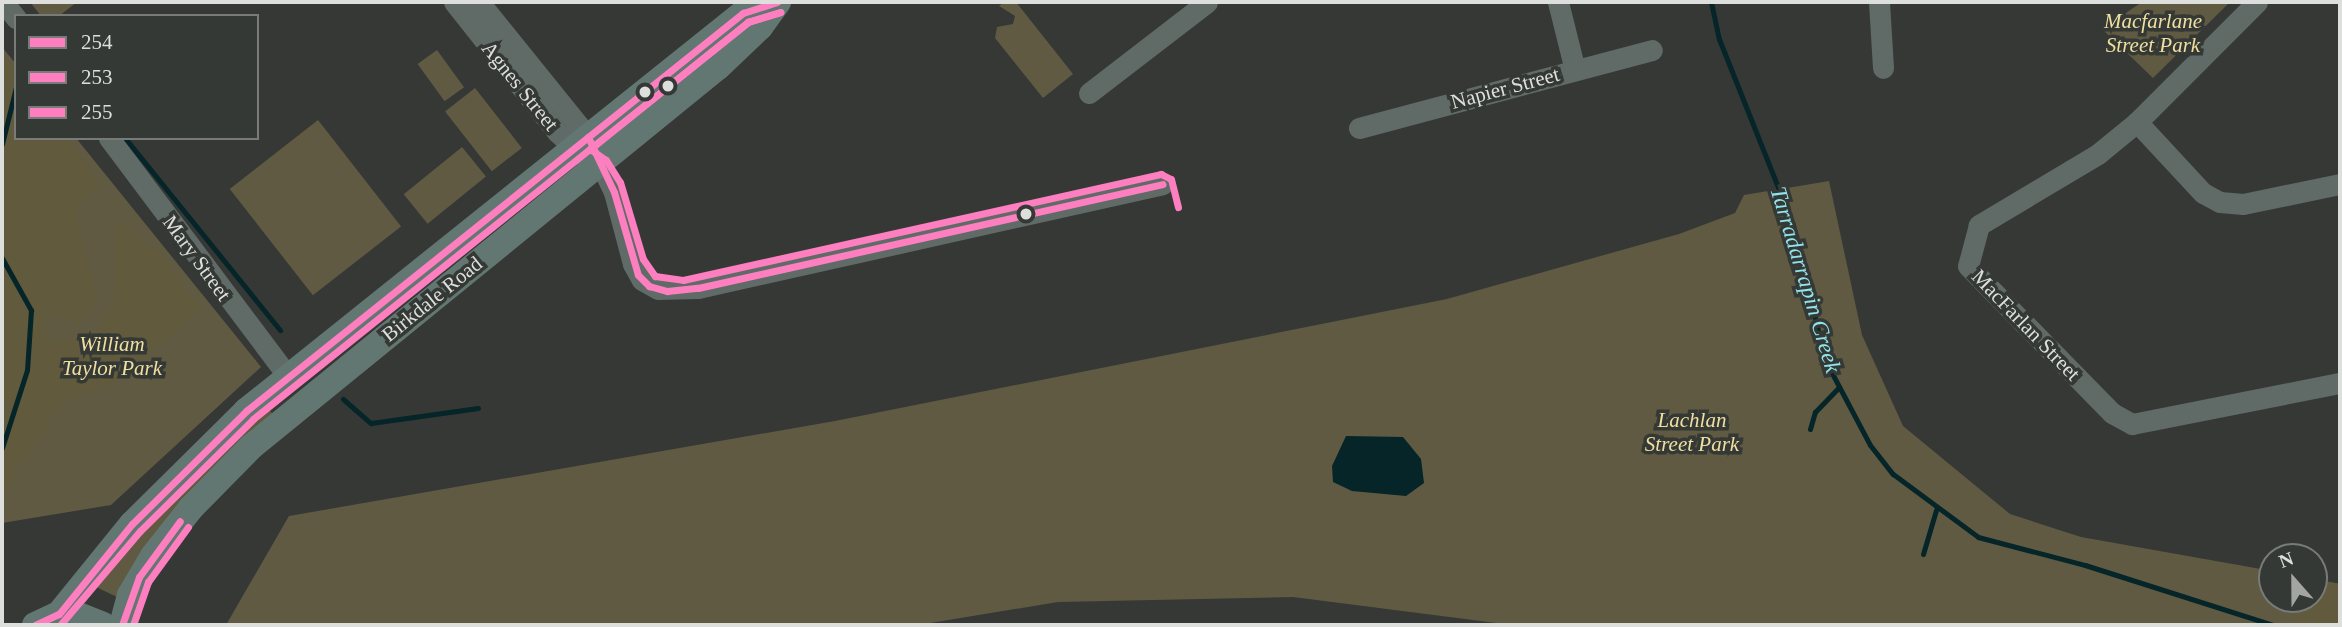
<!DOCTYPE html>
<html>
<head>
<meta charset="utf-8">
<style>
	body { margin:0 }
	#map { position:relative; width:2342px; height:627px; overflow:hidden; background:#363836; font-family:Georgia,serif }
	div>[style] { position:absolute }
	.green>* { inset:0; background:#605a43; transform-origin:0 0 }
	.forest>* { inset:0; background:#625a3c }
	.water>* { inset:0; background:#052528 }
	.stream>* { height:5px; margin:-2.5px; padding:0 2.5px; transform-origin:2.5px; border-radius:2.5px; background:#052528 }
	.minor>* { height:21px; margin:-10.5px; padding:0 10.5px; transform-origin:10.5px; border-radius:10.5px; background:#606b68 }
	.major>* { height:26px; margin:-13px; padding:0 13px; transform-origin:13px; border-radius:13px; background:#637772 }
	.bus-1>* { height:7px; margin:-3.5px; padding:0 3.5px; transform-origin:3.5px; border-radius:3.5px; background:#fe7fbf }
	.bus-2>* { height:7px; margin:-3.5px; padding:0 3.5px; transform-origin:3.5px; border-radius:3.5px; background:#fe7fbf }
	.bus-3>* { height:7px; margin:-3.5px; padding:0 3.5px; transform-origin:3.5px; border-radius:3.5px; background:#fe7fbf }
	.dots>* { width:19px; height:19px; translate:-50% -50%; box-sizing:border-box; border:4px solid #353935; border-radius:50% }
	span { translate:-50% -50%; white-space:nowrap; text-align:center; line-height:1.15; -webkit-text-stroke:7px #353935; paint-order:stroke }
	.park-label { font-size:21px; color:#f1dfa1; font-style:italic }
	.street-label { font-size:21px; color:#dddfdd }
	.water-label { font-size:23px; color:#91e4ed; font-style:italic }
	.frame { position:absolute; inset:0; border:4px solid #dddfdd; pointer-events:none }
	.legend { position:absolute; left:14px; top:14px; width:245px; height:126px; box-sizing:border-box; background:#353935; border:2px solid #787b78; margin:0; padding:9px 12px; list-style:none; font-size:21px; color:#dddfdd }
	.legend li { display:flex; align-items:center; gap:14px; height:35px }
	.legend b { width:35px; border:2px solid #787b78 }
	.north { position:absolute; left:2258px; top:543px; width:70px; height:70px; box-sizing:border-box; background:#353935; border:2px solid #787b78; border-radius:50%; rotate:339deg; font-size:19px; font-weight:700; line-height:28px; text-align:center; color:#dddfdd }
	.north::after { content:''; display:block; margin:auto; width:24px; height:32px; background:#a3a5a3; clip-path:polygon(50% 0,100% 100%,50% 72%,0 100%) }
</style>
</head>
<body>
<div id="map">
	<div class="green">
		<div style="clip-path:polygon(30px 2px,77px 2px,59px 16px,41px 16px)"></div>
		<div style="clip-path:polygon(1004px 2px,1016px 2px,1073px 74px,1043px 98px,995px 38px,997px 27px,1013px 24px,1015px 16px,999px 6px)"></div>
		<div style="clip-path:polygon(2142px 2px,2230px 2px,2153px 78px,2102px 29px)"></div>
		<div style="clip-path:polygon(2px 47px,16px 64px,16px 138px,76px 138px,261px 367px,111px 505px,2px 523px)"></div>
		<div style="left:437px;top:50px;width:46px;height:24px;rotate:54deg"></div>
		<div style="left:475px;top:88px;width:76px;height:38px;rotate:52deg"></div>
		<div style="left:318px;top:120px;width:135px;height:112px;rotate:52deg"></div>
		<div style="left:462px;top:147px;width:38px;height:75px;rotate:51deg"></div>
		<div style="clip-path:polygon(1829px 181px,1862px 335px,1903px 426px,2010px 514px,2081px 537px,2272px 571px,2272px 599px,2314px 599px,2314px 579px,2340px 584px,2340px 625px,1512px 625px,1293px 597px,1058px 602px,918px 625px,226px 625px,289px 516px,835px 421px,1447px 299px,1679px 234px,1735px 213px,1744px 195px)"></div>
		<div style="clip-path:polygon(266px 407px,273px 414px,119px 598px,92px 585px)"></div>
	</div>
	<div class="forest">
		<div style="clip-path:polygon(2px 54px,16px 69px,16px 138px,69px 138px,98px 186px,75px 206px,97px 300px,80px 323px,44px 312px,46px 344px,97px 330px,115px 297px,115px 219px,159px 252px,200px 310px,113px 382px,62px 402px,2px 493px)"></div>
		<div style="clip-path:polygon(2314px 579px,2340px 584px,2340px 625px,2291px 625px,2300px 599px,2314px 599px)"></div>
	</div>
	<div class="water">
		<div style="clip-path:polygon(1346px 436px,1403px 437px,1421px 459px,1424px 483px,1406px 496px,1352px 491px,1333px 482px,1332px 466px)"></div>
	</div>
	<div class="stream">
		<div style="left:1711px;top:2px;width:38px;rotate:78deg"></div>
		<div style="left:1719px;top:39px;width:200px;rotate:68.3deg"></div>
		<div style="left:1793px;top:225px;width:139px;rotate:76.7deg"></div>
		<div style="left:1825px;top:360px;width:96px;rotate:62.1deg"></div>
		<div style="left:1870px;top:445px;width:37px;rotate:52deg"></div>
		<div style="left:1893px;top:474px;width:106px;rotate:36.5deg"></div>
		<div style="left:1978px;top:537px;width:111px;rotate:14.7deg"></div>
		<div style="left:2085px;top:565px;width:197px;rotate:17.7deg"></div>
		<div style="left:125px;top:138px;width:247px;rotate:51.1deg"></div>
		<div style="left:2px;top:144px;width:59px;rotate:-76.2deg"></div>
		<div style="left:2px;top:258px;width:60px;rotate:60.9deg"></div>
		<div style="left:31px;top:310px;width:60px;rotate:93.8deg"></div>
		<div style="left:27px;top:370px;width:82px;rotate:107.8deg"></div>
		<div style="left:343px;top:399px;width:37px;rotate:41deg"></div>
		<div style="left:371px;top:423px;width:108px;rotate:-8deg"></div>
		<div style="left:1810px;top:429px;width:18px;rotate:-74deg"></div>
		<div style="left:1815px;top:412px;width:33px;rotate:-46deg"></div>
		<div style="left:1923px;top:554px;width:46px;rotate:-73.5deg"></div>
	</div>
	<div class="minor">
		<div style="left:3px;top:2px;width:21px;rotate:51deg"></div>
		<div style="left:454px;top:2px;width:166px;rotate:51.6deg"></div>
		<div style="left:557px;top:132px;width:38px;rotate:42deg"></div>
		<div style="left:479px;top:2px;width:174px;rotate:51.1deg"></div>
		<div style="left:588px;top:137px;width:61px;rotate:64.7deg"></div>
		<div style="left:614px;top:192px;width:74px;rotate:75.2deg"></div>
		<div style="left:633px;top:264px;width:18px;rotate:61deg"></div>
		<div style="left:642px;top:280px;width:18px;rotate:29deg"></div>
		<div style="left:658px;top:289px;width:40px;rotate:-1.4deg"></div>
		<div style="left:698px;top:288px;width:476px;rotate:-12.6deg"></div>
		<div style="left:1558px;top:2px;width:70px;rotate:76deg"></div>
		<div style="left:1879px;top:2px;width:66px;rotate:86.5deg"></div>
		<div style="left:2257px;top:2px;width:170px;rotate:135deg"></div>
		<div style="left:2137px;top:122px;width:50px;rotate:140.6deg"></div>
		<div style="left:2098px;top:154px;width:139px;rotate:149.2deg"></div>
		<div style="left:1979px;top:225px;width:42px;rotate:105deg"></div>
		<div style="left:1968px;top:266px;width:206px;rotate:45.6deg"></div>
		<div style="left:2112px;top:413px;width:23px;rotate:29deg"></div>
		<div style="left:2132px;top:424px;width:212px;rotate:-11.2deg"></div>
		<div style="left:1089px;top:93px;width:149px;rotate:-37.6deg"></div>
		<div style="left:2137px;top:122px;width:97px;rotate:47.1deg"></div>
		<div style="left:2203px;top:193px;width:19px;rotate:28deg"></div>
		<div style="left:2220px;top:202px;width:23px;rotate:5deg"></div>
		<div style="left:2243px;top:204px;width:99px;rotate:-11.7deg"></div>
		<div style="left:1359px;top:128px;width:303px;rotate:-14.9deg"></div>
		<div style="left:109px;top:138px;width:298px;rotate:53.1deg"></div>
	</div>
	<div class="major">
		<div style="left:59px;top:614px;width:116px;rotate:-51deg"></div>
		<div style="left:132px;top:524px;width:161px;rotate:-44.7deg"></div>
		<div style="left:246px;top:411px;width:637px;rotate:-38.69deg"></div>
		<div style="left:743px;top:13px;width:36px;rotate:-18deg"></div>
		<div style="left:35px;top:625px;width:26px;rotate:-25deg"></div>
		<div style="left:59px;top:614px;width:17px"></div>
		<div style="left:76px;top:614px;width:29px;rotate:22deg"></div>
		<div style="left:122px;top:625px;width:31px;rotate:-75deg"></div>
		<div style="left:130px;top:595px;width:45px;rotate:-59.5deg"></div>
		<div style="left:153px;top:556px;width:61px;rotate:-51.6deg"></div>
		<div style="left:191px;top:508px;width:86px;rotate:-45.5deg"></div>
		<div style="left:251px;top:447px;width:602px;rotate:-39.14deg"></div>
		<div style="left:718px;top:67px;width:58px;rotate:-43.6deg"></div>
		<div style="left:760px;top:27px;width:31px;rotate:-54deg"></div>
	</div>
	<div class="bus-1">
		<div style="left:588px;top:137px;width:61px;rotate:64.7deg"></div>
		<div style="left:614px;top:192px;width:86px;rotate:73.9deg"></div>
		<div style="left:638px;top:275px;width:16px;rotate:45deg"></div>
		<div style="left:649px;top:286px;width:19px;rotate:16deg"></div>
		<div style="left:667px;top:291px;width:31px;rotate:-6deg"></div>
		<div style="left:698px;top:288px;width:476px;rotate:-12.6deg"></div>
		<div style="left:35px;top:625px;width:26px;rotate:-25deg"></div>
		<div style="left:59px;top:614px;width:116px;rotate:-51deg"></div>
		<div style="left:132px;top:524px;width:161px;rotate:-44.7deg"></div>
		<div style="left:246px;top:411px;width:637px;rotate:-38.69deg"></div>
		<div style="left:743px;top:13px;width:36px;rotate:-18deg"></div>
		<div style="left:122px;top:625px;width:51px;rotate:-70.5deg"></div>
		<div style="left:139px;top:577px;width:69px;rotate:-53.8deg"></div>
	</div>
	<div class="bus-2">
		<div style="left:60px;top:625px;width:123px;rotate:-49.6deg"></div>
		<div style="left:140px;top:531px;width:159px;rotate:-44.7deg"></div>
		<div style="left:253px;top:419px;width:635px;rotate:-38.73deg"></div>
		<div style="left:748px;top:22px;width:34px;rotate:-17deg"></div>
		<div style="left:133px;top:625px;width:46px;rotate:-70.8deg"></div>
		<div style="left:148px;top:582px;width:68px;rotate:-54deg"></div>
	</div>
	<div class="bus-3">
		<div style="left:780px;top:12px;width:34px;rotate:163deg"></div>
		<div style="left:748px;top:22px;width:203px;rotate:141.2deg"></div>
		<div style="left:590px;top:149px;width:19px;rotate:35deg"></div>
		<div style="left:606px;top:160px;width:26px;rotate:58deg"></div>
		<div style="left:620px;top:182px;width:80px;rotate:73.4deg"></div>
		<div style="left:643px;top:259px;width:21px;rotate:55deg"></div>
		<div style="left:655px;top:276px;width:28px;rotate:8deg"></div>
		<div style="left:683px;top:280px;width:490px;rotate:-12.5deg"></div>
		<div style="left:1161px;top:174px;width:11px;rotate:27deg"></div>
		<div style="left:1171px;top:179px;width:29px;rotate:76deg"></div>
	</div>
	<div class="dots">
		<div style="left:668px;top:86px;background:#dddfdd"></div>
		<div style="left:645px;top:92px;background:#dddfdd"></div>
		<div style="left:1026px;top:214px;background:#dddfdd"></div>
	</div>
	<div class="park-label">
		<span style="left:2153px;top:33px">Macfarlane<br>Street Park</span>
		<span style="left:112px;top:356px">William<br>Taylor Park</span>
		<span style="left:1692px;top:432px">Lachlan<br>Street Park</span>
	</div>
	<div class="street-label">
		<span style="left:520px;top:86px;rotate:51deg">Agnes Street</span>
		<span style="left:1505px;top:88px;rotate:-15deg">Napier Street</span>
		<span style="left:197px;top:258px;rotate:54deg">Mary Street</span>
		<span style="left:432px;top:299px;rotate:-39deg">Birkdale Road</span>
		<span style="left:2026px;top:325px;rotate:46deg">MacFarlan Street</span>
	</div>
	<div class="water-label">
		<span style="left:1805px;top:280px;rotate:73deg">Tarradarrapin Creek</span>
	</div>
	<div class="frame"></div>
	<ul class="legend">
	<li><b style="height:9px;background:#fe7fbf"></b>254</li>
	<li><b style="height:9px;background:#fe7fbf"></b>253</li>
	<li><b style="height:9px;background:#fe7fbf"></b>255</li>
	</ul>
	<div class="north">N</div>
</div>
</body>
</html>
